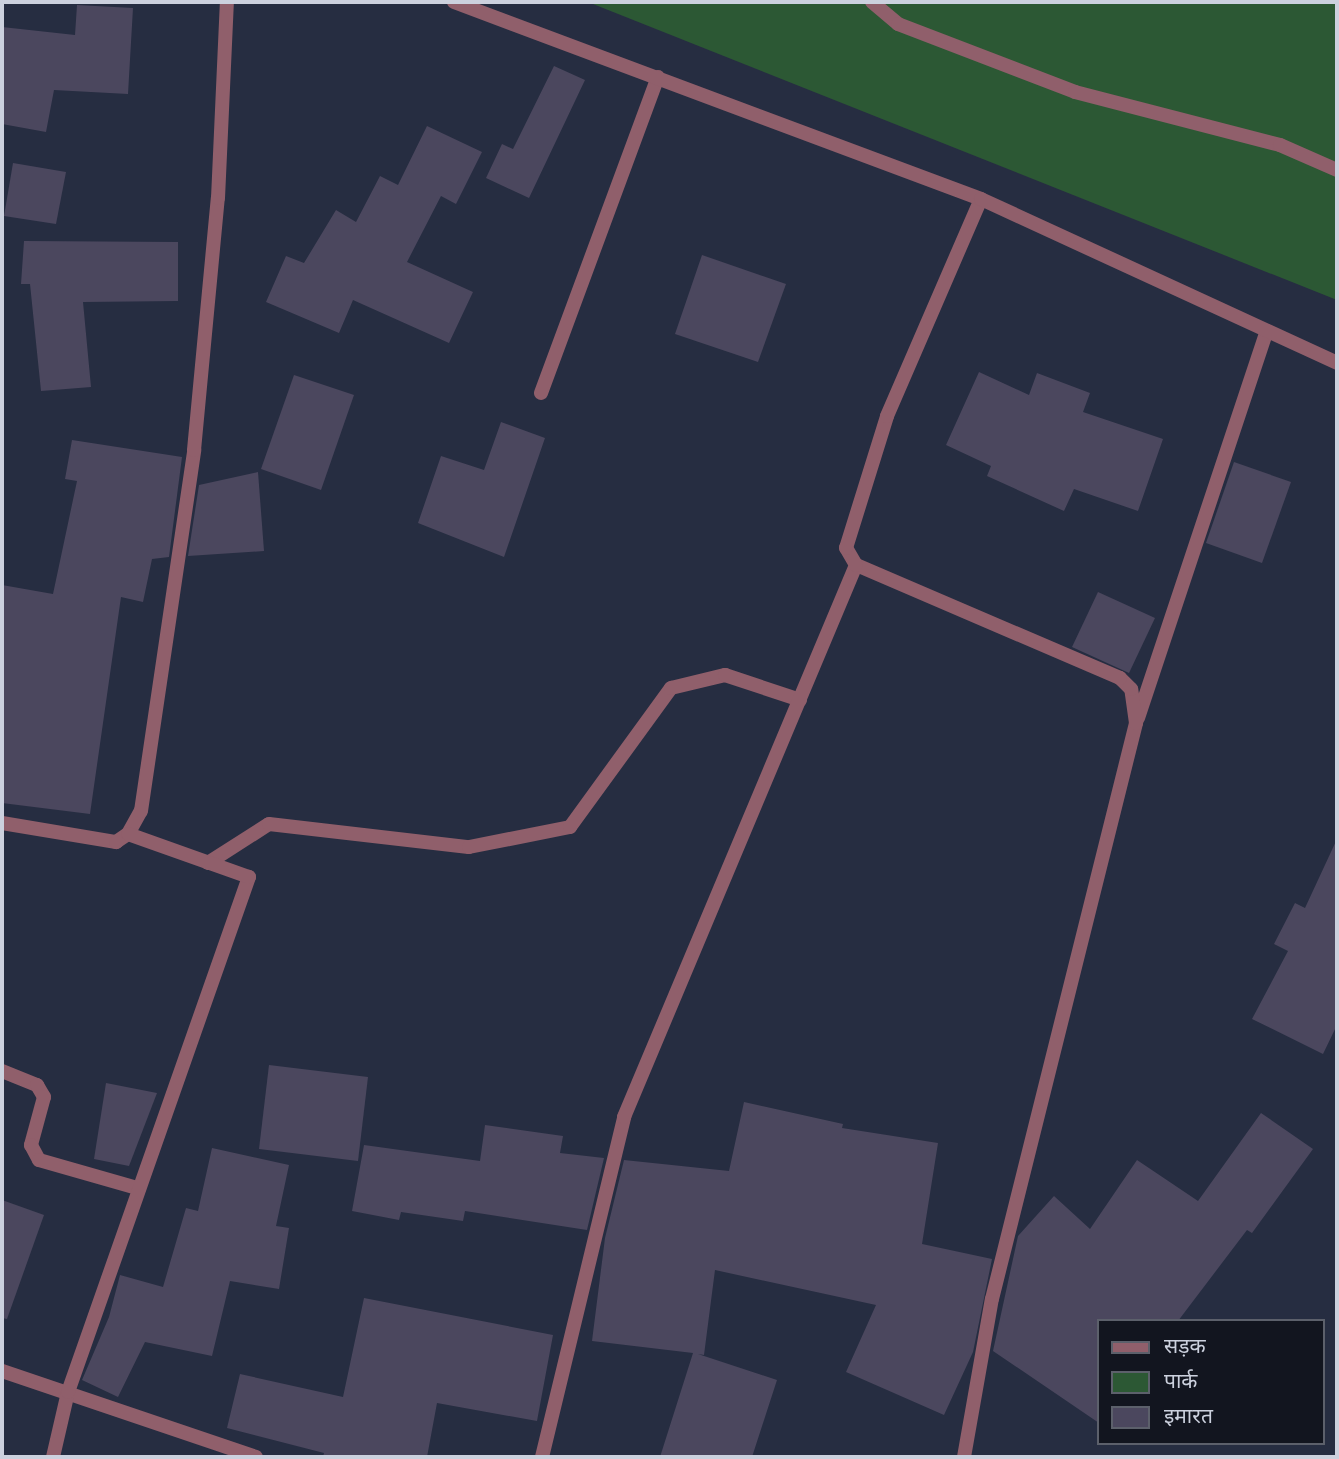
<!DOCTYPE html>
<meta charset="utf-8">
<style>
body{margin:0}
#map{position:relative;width:1339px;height:1459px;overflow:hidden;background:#262d41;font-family:Ubuntu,"Noto Sans Devanagari",sans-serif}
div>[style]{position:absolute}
.green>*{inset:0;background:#2c5834}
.building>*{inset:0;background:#4b475e}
.service>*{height:14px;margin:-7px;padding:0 7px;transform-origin:7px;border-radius:7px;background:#905f6b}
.minor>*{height:14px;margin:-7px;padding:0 7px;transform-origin:7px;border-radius:7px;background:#905f6b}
.tertiary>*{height:14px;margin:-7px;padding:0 7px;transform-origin:7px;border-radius:7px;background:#905f6b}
span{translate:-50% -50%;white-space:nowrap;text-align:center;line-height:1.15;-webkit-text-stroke:5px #12151f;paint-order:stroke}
.frame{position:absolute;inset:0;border:4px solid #ccd1de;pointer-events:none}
.legend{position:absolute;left:1097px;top:1319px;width:228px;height:126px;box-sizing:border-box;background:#12151f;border:2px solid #5c606b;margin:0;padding:9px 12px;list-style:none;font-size:21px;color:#ccd1de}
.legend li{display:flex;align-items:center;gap:14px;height:35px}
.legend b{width:35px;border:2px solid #5c606b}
</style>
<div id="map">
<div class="green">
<div style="clip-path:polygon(588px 2px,1337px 2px,1337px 300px)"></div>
</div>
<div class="building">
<div style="clip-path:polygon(77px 5px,133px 8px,128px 94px,54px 90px,46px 132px,2px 124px,2px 27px,75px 35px)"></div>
<div style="clip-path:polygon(554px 66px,585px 80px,529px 198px,486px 178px,502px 144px,513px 149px)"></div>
<div style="clip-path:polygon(427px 126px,482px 152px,456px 204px,441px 196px,407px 262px,473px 292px,449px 343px,353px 300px,339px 333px,266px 302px,286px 256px,304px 263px,336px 210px,356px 222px,380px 176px,398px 185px)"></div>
<div style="clip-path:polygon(13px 163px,66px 172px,56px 224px,4px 216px)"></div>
<div style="clip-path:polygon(24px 241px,178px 242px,178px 301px,83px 302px,91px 387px,41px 391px,30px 284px,21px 284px)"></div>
<div style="clip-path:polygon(702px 255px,786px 284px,758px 362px,675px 334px)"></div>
<div style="clip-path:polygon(979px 372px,1029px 395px,1037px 373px,1090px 393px,1083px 412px,1163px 439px,1138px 511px,1074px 489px,1064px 511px,987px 476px,991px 466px,946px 445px)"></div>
<div style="clip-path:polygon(294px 375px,354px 395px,321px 490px,261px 469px)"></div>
<div style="clip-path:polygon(501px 422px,545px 438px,504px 557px,418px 523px,441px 456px,484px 470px)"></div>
<div style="clip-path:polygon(72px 440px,182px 457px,169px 557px,152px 559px,143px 602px,121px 597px,90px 814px,2px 803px,2px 585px,53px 594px,77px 481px,65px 479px)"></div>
<div style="clip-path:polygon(1234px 462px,1291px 482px,1262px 563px,1206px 543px)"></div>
<div style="clip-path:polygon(258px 472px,264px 551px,188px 556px,199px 485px)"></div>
<div style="clip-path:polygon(1098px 592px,1155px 618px,1129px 673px,1072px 647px)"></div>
<div style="clip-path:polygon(1337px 839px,1337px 1025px,1323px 1054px,1252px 1019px,1288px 951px,1274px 944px,1295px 903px,1305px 908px)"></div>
<div style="clip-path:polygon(269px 1065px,368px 1077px,358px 1161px,259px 1149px)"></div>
<div style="clip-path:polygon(106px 1083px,157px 1093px,129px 1166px,94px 1159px)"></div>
<div style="clip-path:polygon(744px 1102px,843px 1124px,842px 1128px,938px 1143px,922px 1244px,992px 1259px,973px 1352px,944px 1415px,846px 1372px,876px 1305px,715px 1270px,704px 1355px,698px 1354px,777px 1380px,752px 1457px,660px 1457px,693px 1353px,592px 1341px,605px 1238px,624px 1160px,729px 1171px)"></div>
<div style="clip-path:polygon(1261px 1113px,1313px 1149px,1252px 1233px,1247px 1230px,1178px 1321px,1099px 1321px,1099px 1423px,993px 1351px,1018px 1236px,1054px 1196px,1090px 1229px,1137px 1160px,1198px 1201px)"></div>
<div style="clip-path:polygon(485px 1125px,563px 1136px,560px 1153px,604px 1158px,587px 1230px,465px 1211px,463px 1221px,401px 1212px,399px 1220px,352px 1211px,364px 1145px,480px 1161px)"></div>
<div style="clip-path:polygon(212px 1148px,289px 1165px,276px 1226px,289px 1228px,279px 1289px,230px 1281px,212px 1356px,145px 1342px,118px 1397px,82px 1380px,109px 1317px,120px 1275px,163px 1287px,186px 1208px,198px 1211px)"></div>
<div style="clip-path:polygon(2px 1200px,44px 1215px,7px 1319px,2px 1318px)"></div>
<div style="clip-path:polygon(364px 1298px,553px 1335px,537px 1421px,437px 1403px,427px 1457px,323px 1457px,324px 1453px,227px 1428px,240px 1374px,343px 1397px)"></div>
</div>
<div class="service">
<div style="left:872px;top:2px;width:34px;rotate:40deg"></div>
<div style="left:898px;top:24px;width:190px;rotate:21deg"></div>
<div style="left:1075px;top:92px;width:212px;rotate:14.5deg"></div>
<div style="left:1280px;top:145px;width:62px;rotate:23.7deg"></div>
<div style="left:208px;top:863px;width:72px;rotate:-32.6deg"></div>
<div style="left:269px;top:824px;width:201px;rotate:6.6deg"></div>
<div style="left:469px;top:847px;width:103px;rotate:-11.2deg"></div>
<div style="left:570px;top:827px;width:172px;rotate:-54deg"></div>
<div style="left:671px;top:688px;width:56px;rotate:-13.5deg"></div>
<div style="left:725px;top:675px;width:79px;rotate:18.4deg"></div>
</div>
<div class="minor">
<div style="left:541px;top:393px;width:337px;rotate:-69.7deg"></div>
<div style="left:1138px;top:718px;width:408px;rotate:-71.6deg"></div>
<div style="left:2px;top:823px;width:116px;rotate:9.5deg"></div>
<div style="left:116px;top:842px;width:14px;rotate:-34deg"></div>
<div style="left:128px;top:834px;width:26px;rotate:-61deg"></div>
<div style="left:141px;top:811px;width:365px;rotate:-81.6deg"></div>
<div style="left:194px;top:450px;width:253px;rotate:-84.6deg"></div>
<div style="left:218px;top:198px;width:196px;rotate:-87.4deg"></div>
<div style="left:2px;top:1071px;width:38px;rotate:22deg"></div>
<div style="left:37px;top:1085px;width:14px;rotate:60deg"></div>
<div style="left:44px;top:1097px;width:50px;rotate:105.2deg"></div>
<div style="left:31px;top:1145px;width:17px;rotate:62deg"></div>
<div style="left:39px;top:1160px;width:102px;rotate:15.9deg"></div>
<div style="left:2px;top:1371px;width:268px;rotate:18.7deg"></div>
<div style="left:53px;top:1457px;width:67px;rotate:-77deg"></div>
<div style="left:68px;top:1392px;width:546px;rotate:-70.64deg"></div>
<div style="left:249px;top:877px;width:128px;rotate:-160.4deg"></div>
<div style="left:542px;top:1457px;width:350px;rotate:-76.4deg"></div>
<div style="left:624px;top:1117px;width:599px;rotate:-67.2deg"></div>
<div style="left:964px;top:1457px;width:160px;rotate:-80deg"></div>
<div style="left:992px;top:1299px;width:594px;rotate:-75.96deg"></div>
<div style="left:1136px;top:723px;width:34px;rotate:-98deg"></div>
<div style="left:1131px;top:689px;width:16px;rotate:-135deg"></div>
<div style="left:1120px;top:678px;width:287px;rotate:-156.8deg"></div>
<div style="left:856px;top:565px;width:20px;rotate:-120deg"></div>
<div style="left:846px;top:548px;width:138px;rotate:-72.7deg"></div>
<div style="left:887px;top:416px;width:236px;rotate:-66.6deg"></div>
</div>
<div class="tertiary">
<div style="left:454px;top:2px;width:563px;rotate:20.5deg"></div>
<div style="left:981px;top:199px;width:392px;rotate:24.7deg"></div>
</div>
<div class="frame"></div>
<ul class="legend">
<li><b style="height:9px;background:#905f6b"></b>सड़क</li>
<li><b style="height:19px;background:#2c5834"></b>पार्क</li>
<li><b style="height:19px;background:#4b475e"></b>इमारत</li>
</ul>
</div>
